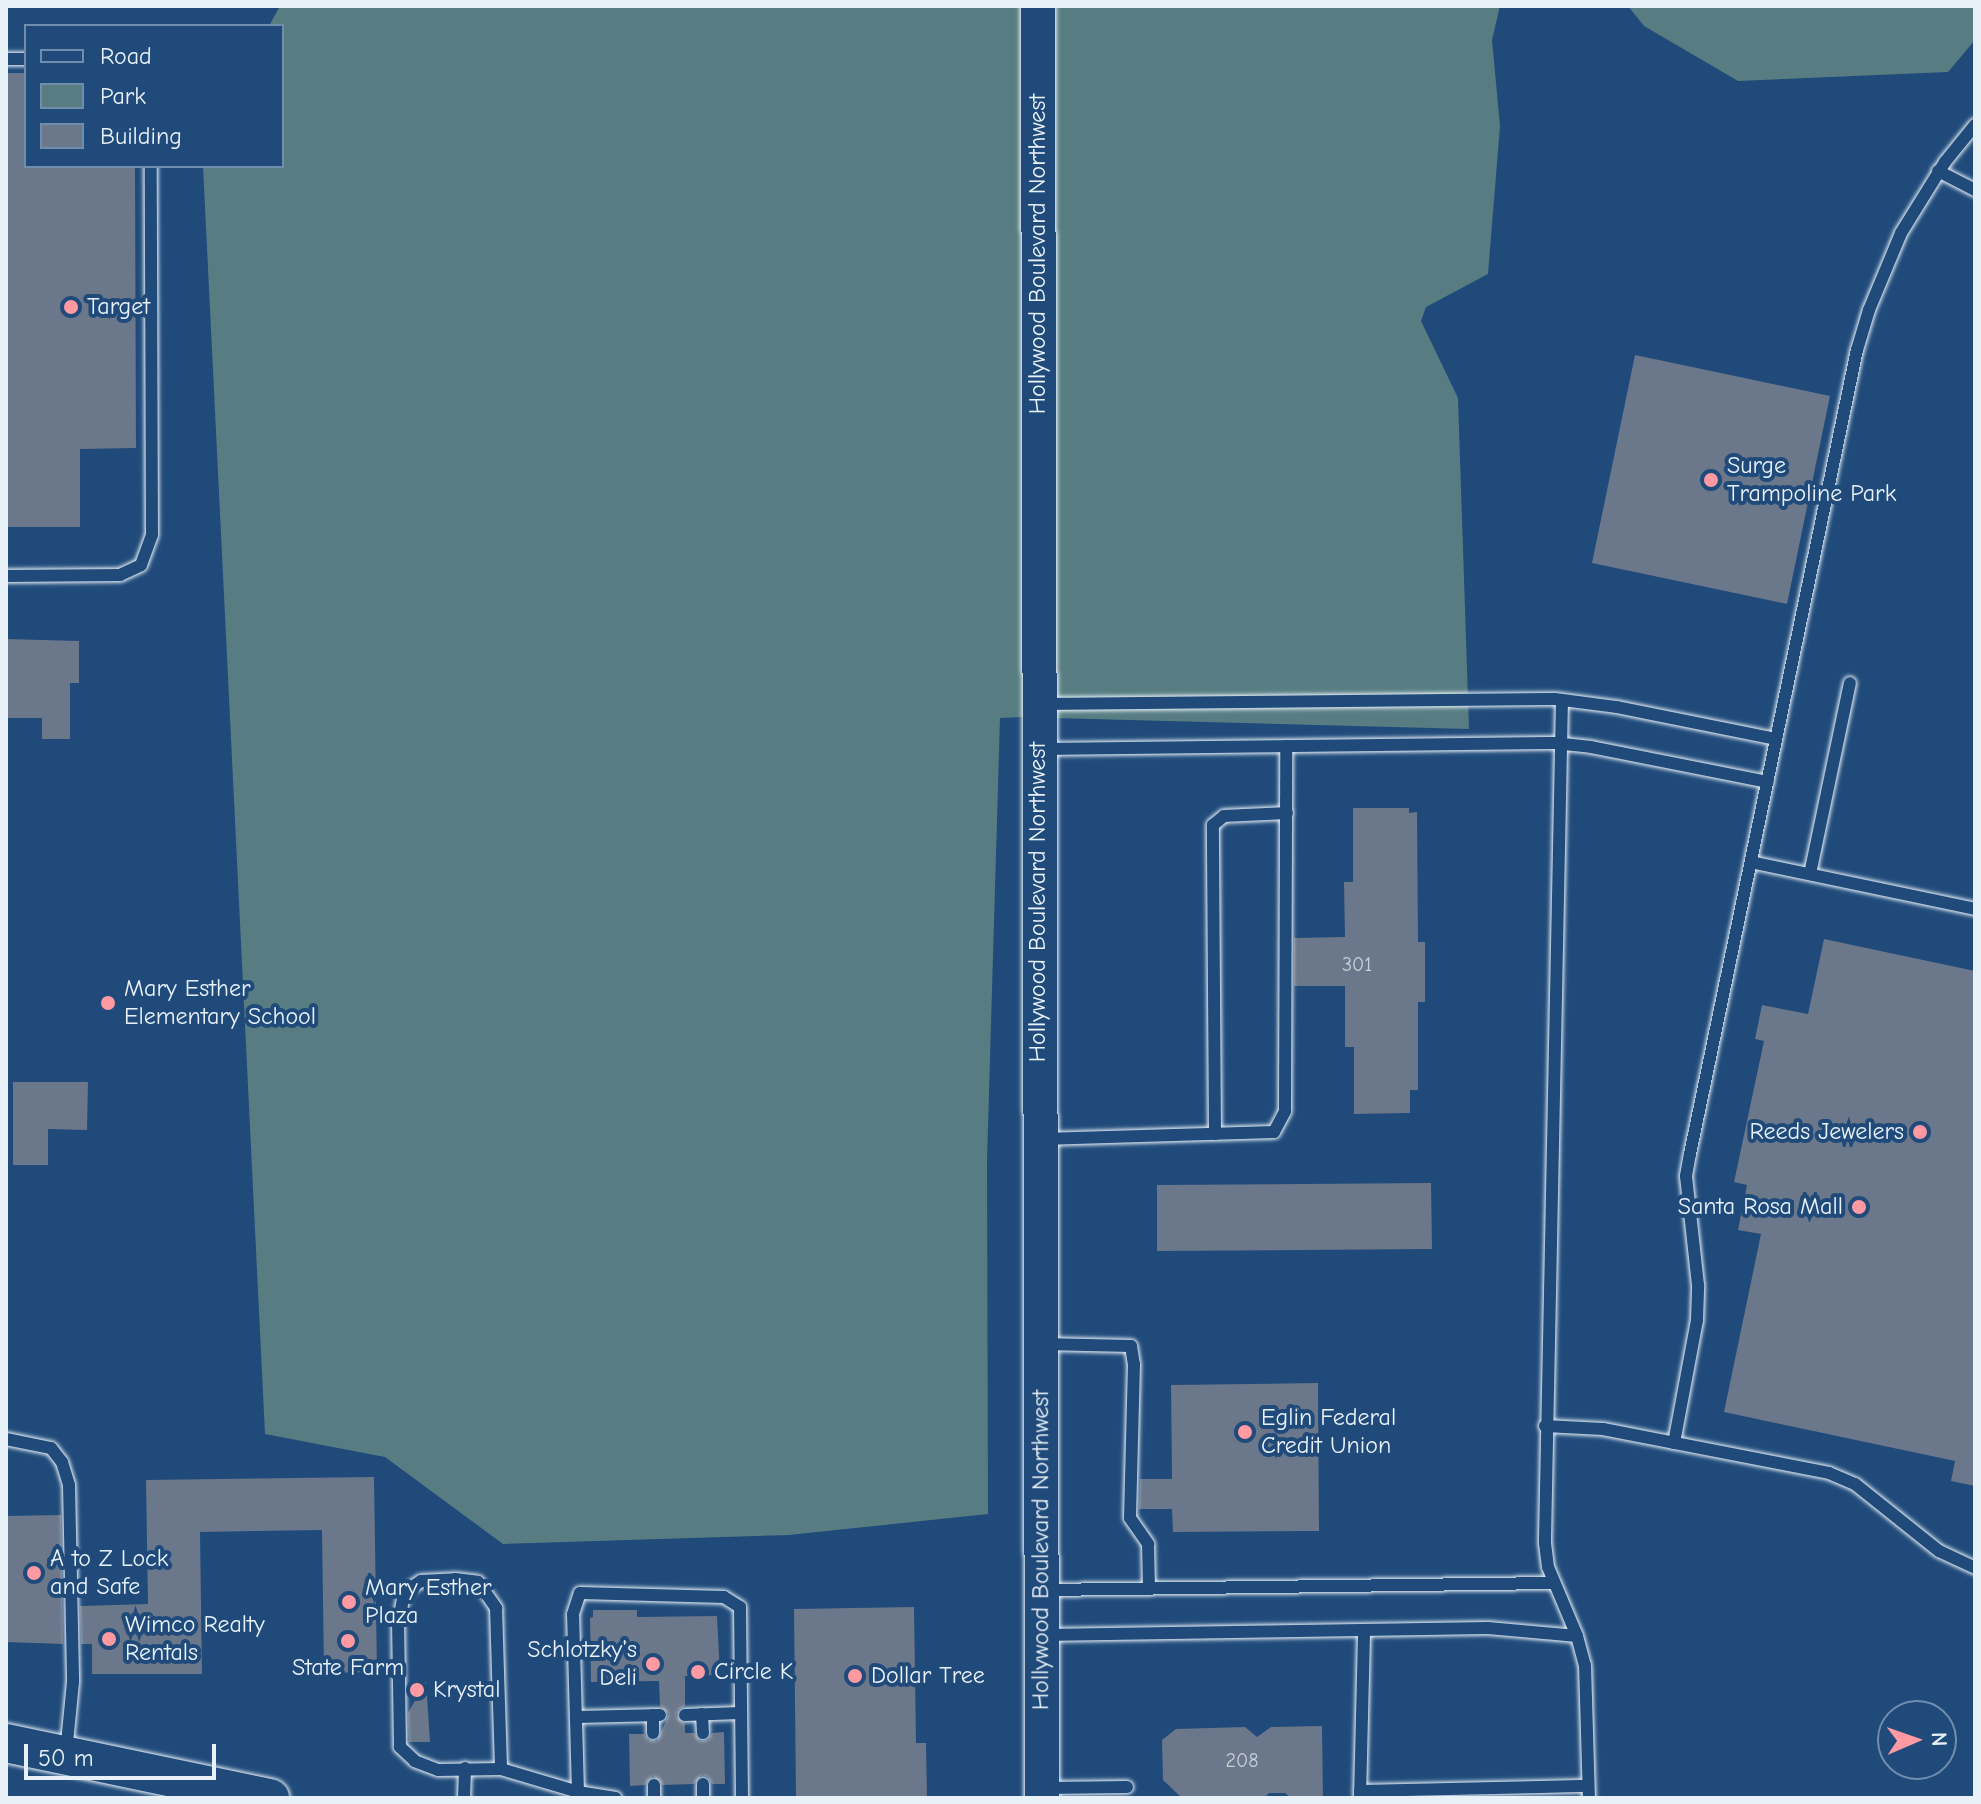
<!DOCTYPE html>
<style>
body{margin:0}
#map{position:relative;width:1981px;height:1804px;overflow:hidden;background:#1f4a7a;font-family:"Comic Neue",sans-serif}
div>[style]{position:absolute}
.green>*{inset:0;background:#577d83}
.building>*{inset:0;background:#6b778a}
.roads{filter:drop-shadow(0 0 2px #e8f1f8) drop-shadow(0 0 2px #e8f1f8)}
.lane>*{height:12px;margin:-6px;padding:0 6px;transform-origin:6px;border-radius:6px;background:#1f4a7a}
.secondary>*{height:34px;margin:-17px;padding:0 17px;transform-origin:17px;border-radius:17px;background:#1f4a7a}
.primary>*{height:38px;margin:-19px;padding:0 19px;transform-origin:19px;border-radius:19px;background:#1f4a7a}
.dots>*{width:22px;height:22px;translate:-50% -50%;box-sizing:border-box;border:4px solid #1f4a7a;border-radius:50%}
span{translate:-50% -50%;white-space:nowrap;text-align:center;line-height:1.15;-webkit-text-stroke:8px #1f4a7a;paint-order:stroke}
.number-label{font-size:20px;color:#c9d2dc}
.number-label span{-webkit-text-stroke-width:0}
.street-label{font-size:24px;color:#e8f1f8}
.poi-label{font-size:24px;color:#e8f1f8}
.left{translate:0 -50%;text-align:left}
.right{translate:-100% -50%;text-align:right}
.frame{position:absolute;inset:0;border:8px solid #e8f1f8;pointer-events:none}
.legend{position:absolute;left:24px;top:24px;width:260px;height:144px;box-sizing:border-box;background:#1f4a7a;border:2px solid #6f8dac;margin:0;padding:10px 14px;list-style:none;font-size:24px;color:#e8f1f8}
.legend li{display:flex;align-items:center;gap:16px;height:40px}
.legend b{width:40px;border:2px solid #6f8dac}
.north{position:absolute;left:1877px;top:1700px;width:80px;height:80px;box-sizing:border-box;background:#1f4a7a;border:2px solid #6f8dac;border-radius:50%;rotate:88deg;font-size:22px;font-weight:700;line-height:32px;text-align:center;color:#e8f1f8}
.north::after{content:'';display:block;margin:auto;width:28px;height:36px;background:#ff9aa2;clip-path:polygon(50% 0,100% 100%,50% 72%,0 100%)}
.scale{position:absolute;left:24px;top:1744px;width:192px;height:36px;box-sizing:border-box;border:4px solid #e8f1f8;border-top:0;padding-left:10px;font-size:24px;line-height:28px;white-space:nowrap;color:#e8f1f8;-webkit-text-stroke:6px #1f4a7a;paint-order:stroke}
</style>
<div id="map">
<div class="green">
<div style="clip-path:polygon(280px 6px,1022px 6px,1023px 717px,1000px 718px,987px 1161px,988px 1514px,789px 1535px,503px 1544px,385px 1457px,265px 1434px,203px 166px,282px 166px,282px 26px,269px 26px)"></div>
<div style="clip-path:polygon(1052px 6px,1500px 6px,1492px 40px,1500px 126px,1488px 274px,1426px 307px,1421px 321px,1458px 398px,1469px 729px,1053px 718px)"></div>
<div style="clip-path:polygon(1628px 6px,1975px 6px,1975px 40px,1948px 72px,1738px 81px,1644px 26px)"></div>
</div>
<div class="building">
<div style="clip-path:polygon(6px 73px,26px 73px,26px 166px,135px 166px,136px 448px,80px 449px,80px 527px,6px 527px)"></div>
<div style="clip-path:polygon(1635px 355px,1830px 396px,1787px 604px,1592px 563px)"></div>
<div style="clip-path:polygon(6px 639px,79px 641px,79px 683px,70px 683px,70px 739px,42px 739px,42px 718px,6px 718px)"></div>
<div style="clip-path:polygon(1353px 808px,1409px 808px,1409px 813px,1417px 812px,1418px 942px,1425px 942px,1425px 1002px,1418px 1002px,1418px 1090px,1410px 1090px,1410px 1113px,1354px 1114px,1354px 1047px,1345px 1047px,1345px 986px,1294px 986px,1294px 938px,1345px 937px,1344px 882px,1353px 882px)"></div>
<div style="clip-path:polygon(1824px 939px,1975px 971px,1975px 1486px,1951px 1481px,1955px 1461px,1724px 1412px,1761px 1234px,1738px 1230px,1747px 1185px,1734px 1182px,1764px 1041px,1755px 1039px,1762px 1005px,1808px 1014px)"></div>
<div style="clip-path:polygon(13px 1082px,88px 1082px,87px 1130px,48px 1129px,48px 1165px,13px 1165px)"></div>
<div style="clip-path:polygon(1431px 1183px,1432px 1249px,1157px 1251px,1157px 1185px)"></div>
<div style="clip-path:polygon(1318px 1383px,1319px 1531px,1173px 1532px,1172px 1509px,1139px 1509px,1140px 1479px,1172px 1479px,1171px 1385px)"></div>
<div style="clip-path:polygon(374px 1477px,377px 1672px,324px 1673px,322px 1530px,200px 1532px,202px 1674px,92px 1674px,92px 1644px,81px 1644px,80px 1606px,148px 1604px,146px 1480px)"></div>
<div style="clip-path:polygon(61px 1515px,63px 1644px,6px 1642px,6px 1516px)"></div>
<div style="clip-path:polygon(914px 1607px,916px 1743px,926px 1743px,927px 1798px,796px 1798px,794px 1609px)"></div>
<div style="clip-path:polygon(593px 1610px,637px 1610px,637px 1617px,717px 1616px,720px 1675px,685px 1676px,685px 1706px,678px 1710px,676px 1716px,685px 1724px,685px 1733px,694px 1733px,700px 1741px,708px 1740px,712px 1733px,724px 1732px,725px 1784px,712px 1784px,708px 1777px,702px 1775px,694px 1784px,663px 1785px,653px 1776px,645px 1785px,630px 1786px,629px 1734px,644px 1734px,648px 1740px,657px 1741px,669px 1714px,660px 1706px,659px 1681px,591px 1682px,590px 1618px,593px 1617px)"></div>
<div style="clip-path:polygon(426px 1681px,430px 1742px,409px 1742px,408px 1713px)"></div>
<div style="clip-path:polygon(1322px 1726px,1323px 1798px,1291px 1798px,1285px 1793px,1269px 1793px,1264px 1798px,1182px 1798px,1163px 1780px,1162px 1740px,1176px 1729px,1245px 1727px,1257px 1737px,1271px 1727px)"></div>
</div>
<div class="roads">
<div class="lane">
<div style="left:6px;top:59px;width:20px"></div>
<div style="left:1938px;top:171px;width:42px;rotate:27.2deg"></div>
<div style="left:6px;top:576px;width:114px;rotate:-0.5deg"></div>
<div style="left:120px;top:575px;width:23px;rotate:-25deg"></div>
<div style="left:141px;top:565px;width:32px;rotate:-70deg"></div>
<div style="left:152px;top:535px;width:369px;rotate:-90.2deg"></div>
<div style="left:1562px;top:700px;width:843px;rotate:91.16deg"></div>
<div style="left:1545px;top:1543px;width:24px;rotate:83deg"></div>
<div style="left:1548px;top:1567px;width:75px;rotate:67.2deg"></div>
<div style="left:1577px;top:1636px;width:30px;rotate:75deg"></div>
<div style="left:1585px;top:1665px;width:133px;rotate:88.3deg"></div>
<div style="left:1043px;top:704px;width:512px;rotate:-0.56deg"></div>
<div style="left:1555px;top:699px;width:63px;rotate:7.4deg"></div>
<div style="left:1617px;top:707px;width:162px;rotate:11.4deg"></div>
<div style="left:1042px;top:749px;width:512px;rotate:-0.67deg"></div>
<div style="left:1554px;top:743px;width:37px;rotate:6deg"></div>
<div style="left:1591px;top:747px;width:180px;rotate:11.2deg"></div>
<div style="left:1751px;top:862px;width:229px;rotate:11.8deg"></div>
<div style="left:1810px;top:874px;width:195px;rotate:-78.2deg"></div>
<div style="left:1215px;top:1134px;width:309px;rotate:-90.4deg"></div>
<div style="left:1213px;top:825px;width:14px;rotate:-39deg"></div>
<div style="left:1224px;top:816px;width:63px;rotate:-2.7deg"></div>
<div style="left:1042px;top:1139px;width:232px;rotate:-1.7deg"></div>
<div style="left:1274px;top:1132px;width:24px;rotate:-62deg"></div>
<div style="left:1285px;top:1111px;width:365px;rotate:-89.8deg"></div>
<div style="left:1043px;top:1344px;width:88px;rotate:1.3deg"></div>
<div style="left:1131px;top:1346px;width:18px;rotate:81deg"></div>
<div style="left:1134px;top:1364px;width:154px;rotate:91.5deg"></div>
<div style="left:1130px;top:1518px;width:32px;rotate:55deg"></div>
<div style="left:1148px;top:1544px;width:45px;rotate:88.7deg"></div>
<div style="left:1545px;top:1426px;width:58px;rotate:3deg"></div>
<div style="left:1603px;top:1429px;width:230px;rotate:11deg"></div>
<div style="left:1829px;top:1473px;width:28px;rotate:23deg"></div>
<div style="left:1855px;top:1484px;width:107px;rotate:38.6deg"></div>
<div style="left:1939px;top:1551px;width:40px;rotate:25deg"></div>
<div style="left:6px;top:1439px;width:46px;rotate:11.3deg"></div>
<div style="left:51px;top:1448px;width:18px;rotate:52deg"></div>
<div style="left:62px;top:1462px;width:24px;rotate:73deg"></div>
<div style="left:69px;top:1485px;width:197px;rotate:88.8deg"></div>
<div style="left:73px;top:1682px;width:71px;rotate:95.6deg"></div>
<div style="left:1674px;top:1443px;width:125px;rotate:-79.4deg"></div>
<div style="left:1697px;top:1320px;width:35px;rotate:-88deg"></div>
<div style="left:1698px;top:1285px;width:110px;rotate:-96.3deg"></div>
<div style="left:1686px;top:1176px;width:22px;rotate:-80deg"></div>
<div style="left:1690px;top:1154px;width:821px;rotate:-78.27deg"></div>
<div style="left:1857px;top:350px;width:42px;rotate:-73.3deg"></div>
<div style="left:1869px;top:310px;width:83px;rotate:-67.4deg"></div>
<div style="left:1901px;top:233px;width:84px;rotate:-58.2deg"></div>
<div style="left:1945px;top:162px;width:48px;rotate:-51deg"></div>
<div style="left:455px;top:1579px;width:23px;rotate:7deg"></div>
<div style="left:478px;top:1582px;width:32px;rotate:55deg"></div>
<div style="left:496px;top:1608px;width:161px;rotate:88.2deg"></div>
<div style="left:501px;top:1769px;width:63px;rotate:179.1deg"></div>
<div style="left:438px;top:1770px;width:25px;rotate:-159deg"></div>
<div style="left:415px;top:1761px;width:21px;rotate:-137deg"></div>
<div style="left:400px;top:1747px;width:122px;rotate:-90.9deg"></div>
<div style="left:398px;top:1625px;width:25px;rotate:-79deg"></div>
<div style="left:403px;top:1600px;width:13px;rotate:-61deg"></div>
<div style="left:409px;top:1589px;width:14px;rotate:-34deg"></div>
<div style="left:421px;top:1581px;width:34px;rotate:-3deg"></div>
<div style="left:1045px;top:1590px;width:509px;rotate:-0.79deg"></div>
<div style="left:1044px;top:1635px;width:444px;rotate:-0.9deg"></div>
<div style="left:1488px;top:1628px;width:89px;rotate:5.1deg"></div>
<div style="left:702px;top:1714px;width:19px;rotate:87deg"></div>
<div style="left:653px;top:1715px;width:18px;rotate:90deg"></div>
<div style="left:685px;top:1715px;width:55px;rotate:-2.1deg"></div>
<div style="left:577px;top:1717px;width:83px;rotate:-1.4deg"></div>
<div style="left:501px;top:1769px;width:80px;rotate:16.6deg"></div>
<div style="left:578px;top:1792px;width:38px;rotate:9deg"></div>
<div style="left:703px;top:1784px;width:14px;rotate:90deg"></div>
<div style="left:654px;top:1785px;width:13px;rotate:90deg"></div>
<div style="left:1046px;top:1788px;width:81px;rotate:-0.7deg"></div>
<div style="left:1360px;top:1791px;width:228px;rotate:-1.3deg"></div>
<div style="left:578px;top:1792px;width:178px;rotate:-91.6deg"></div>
<div style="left:573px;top:1614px;width:22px;rotate:-72deg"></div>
<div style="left:580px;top:1593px;width:144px;rotate:1.6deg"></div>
<div style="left:724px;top:1597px;width:19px;rotate:32deg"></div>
<div style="left:740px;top:1607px;width:191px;rotate:89.4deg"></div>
<div style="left:464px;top:1798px;width:30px;rotate:-88deg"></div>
<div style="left:1360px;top:1798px;width:167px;rotate:-88.6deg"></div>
</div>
<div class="secondary">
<div style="left:1038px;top:6px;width:1792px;rotate:89.87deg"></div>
</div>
<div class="primary">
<div style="left:6px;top:1743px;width:270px;rotate:11.8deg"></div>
</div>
</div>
<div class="dots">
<div style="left:71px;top:307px;background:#ff9aa2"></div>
<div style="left:1711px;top:480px;background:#ff9aa2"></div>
<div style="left:108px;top:1003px;background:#ff9aa2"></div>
<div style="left:1920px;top:1132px;background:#ff9aa2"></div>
<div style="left:1859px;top:1207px;background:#ff9aa2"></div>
<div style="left:1245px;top:1432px;background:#ff9aa2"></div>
<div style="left:34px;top:1573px;background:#ff9aa2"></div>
<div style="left:349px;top:1602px;background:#ff9aa2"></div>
<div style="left:109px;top:1639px;background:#ff9aa2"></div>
<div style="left:348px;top:1641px;background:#ff9aa2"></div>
<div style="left:653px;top:1664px;background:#ff9aa2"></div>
<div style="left:698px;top:1672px;background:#ff9aa2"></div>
<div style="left:855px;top:1676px;background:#ff9aa2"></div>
<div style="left:417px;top:1690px;background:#ff9aa2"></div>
</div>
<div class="number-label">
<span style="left:1357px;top:964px">301</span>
<span style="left:1242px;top:1760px">208</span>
</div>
<div class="street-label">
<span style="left:1038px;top:254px;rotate:-90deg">Hollywood Boulevard Northwest</span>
<span style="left:1038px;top:902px;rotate:-90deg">Hollywood Boulevard Northwest</span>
<span style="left:1041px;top:1550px;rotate:-90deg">Hollywood Boulevard Northwest</span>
</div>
<div class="poi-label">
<span class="left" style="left:87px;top:307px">Target</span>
<span class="left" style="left:1727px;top:480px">Surge<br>Trampoline Park</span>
<span class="left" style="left:124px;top:1003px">Mary Esther<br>Elementary School</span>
<span class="right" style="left:1904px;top:1132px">Reeds Jewelers</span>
<span class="right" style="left:1843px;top:1207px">Santa Rosa Mall</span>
<span class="left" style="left:1261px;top:1432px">Eglin Federal<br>Credit Union</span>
<span class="left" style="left:50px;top:1573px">A to Z Lock<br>and Safe</span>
<span class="left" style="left:365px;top:1602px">Mary Esther<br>Plaza</span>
<span class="left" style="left:125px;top:1639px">Wimco Realty<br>Rentals</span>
<span class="right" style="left:637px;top:1664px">Schlotzky's<br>Deli</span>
<span style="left:348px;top:1668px">State Farm</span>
<span class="left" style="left:714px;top:1672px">Circle K</span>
<span class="left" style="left:871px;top:1676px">Dollar Tree</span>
<span class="left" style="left:433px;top:1690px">Krystal</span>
</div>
<div class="frame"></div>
<ul class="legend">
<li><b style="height:10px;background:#1f4a7a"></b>Road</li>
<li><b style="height:22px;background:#577d83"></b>Park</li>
<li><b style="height:22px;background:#6b778a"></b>Building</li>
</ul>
<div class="north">N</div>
<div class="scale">50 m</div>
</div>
